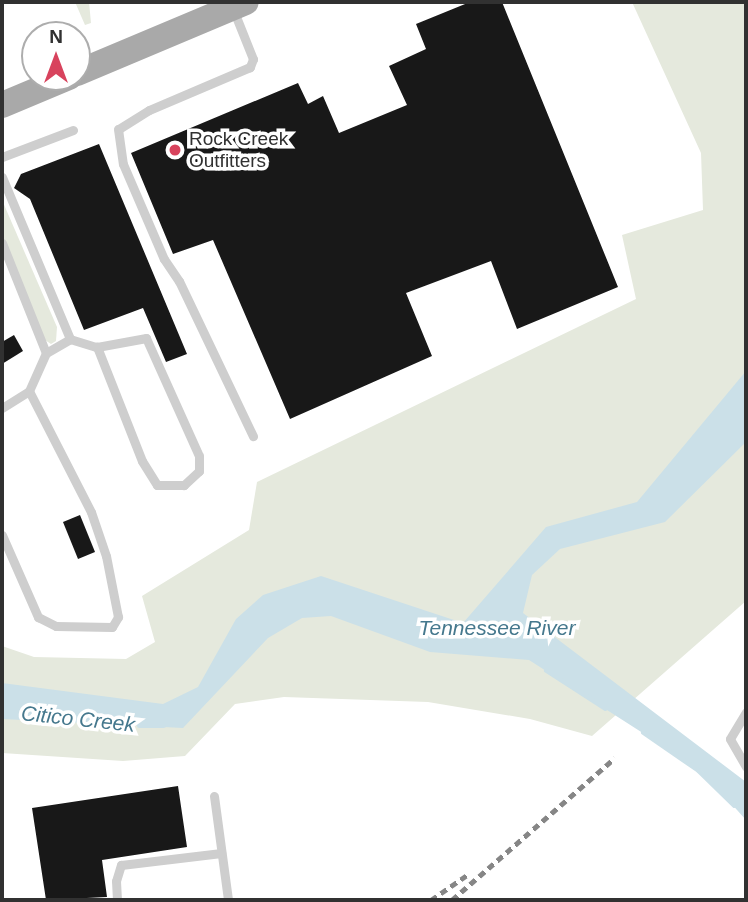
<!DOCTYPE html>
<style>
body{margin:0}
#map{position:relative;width:748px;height:902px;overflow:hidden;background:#fff;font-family:Arial,sans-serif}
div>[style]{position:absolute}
.green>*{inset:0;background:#e5e9dd}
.water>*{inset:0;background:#cbe0e8}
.stream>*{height:5px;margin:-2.5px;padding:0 2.5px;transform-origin:2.5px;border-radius:2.5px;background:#cbe0e8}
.building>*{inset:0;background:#181818}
.lane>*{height:9px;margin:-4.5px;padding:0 4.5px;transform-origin:4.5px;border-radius:4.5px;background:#cecece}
.primary>*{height:26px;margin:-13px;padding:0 13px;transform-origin:13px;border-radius:13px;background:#a9a9a9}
.rail>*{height:5px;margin-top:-2.5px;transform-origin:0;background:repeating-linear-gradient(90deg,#868686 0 7px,transparent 0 12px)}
.dots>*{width:19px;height:19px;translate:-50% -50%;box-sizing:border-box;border:4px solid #fff;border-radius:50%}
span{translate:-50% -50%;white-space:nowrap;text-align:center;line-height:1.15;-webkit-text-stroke:7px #fff;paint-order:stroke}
.poi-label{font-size:19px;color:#313131}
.left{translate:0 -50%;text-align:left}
.water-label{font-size:21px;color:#45788d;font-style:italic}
.frame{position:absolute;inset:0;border:4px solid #313131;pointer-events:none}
.north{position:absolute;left:21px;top:21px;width:70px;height:70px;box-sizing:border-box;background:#fff;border:2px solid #adadad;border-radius:50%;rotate:0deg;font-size:19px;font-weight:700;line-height:28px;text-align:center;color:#313131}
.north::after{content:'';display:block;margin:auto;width:24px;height:32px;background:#d8435d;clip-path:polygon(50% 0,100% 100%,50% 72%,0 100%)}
</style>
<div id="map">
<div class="green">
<div style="clip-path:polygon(75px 2px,89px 2px,91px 23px,85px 25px)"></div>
<div style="clip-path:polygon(632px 2px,746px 2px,746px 601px,592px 736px,530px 719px,428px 702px,284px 697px,235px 704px,185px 756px,123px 761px,2px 753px,2px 646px,34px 657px,126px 659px,155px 642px,142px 596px,249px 530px,257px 482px,636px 299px,622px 235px,703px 210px,701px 153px)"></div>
<div style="clip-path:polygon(2px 200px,57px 327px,56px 341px,51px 344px,42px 338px,2px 239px)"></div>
</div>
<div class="water">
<div style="clip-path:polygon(746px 371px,746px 442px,665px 522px,560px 549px,532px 575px,523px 613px,746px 782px,746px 820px,702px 771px,529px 660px,430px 652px,331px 616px,302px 618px,268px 638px,183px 728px,2px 719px,2px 683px,163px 704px,198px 687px,236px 619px,263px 595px,321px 576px,463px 623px,546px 527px,637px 502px)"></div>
</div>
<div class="stream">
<div style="left:546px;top:670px;width:70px;rotate:32.8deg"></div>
<div style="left:139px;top:725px;width:24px"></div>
<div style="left:643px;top:732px;width:67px;rotate:34.6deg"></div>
<div style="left:698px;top:770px;width:50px;rotate:44.2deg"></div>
</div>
<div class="building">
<div style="clip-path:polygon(470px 2px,502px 2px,618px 287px,517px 329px,491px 261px,406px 293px,432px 356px,290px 419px,213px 240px,173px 254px,131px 153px,298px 83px,308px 104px,323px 96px,339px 133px,407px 105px,389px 66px,426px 49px,416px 24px)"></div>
<div style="clip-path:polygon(99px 144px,187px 354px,166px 362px,143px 308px,84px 330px,30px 199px,14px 188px,21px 174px)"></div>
<div style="clip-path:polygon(14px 335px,23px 351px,2px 364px,2px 342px)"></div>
<div style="clip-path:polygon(80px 515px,95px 552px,78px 559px,63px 522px)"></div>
<div style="clip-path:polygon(178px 786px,187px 847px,102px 860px,107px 897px,46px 900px,32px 808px)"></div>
</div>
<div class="lane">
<div style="left:233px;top:9px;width:54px;rotate:68.2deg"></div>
<div style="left:253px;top:59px;width:9px;rotate:111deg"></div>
<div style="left:250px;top:67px;width:110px;rotate:156.9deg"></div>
<div style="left:149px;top:110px;width:36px;rotate:148deg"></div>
<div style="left:118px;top:129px;width:35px;rotate:82deg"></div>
<div style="left:123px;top:164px;width:103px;rotate:66.7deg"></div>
<div style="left:164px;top:259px;width:27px;rotate:56deg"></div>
<div style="left:179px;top:281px;width:172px;rotate:64.5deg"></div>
<div style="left:2px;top:157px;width:76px;rotate:-20.8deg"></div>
<div style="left:2px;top:177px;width:176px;rotate:67.2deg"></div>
<div style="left:2px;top:243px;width:118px;rotate:68.2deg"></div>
<div style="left:2px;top:408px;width:32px;rotate:-32deg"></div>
<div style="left:29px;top:391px;width:42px;rotate:-65.9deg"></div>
<div style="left:46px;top:353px;width:28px;rotate:-30deg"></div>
<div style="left:70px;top:339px;width:28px;rotate:17deg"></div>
<div style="left:97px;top:347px;width:50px;rotate:-10.4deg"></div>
<div style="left:146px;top:338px;width:129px;rotate:65.8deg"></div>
<div style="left:199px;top:456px;width:15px;rotate:90deg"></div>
<div style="left:199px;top:471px;width:21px;rotate:137deg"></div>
<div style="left:184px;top:485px;width:27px;rotate:180deg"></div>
<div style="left:157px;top:485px;width:28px;rotate:-122deg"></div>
<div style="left:142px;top:461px;width:123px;rotate:-111.5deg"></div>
<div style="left:2px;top:535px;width:90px;rotate:66.3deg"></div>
<div style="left:38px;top:617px;width:20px;rotate:27deg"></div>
<div style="left:56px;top:626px;width:56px;rotate:1deg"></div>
<div style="left:112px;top:627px;width:12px;rotate:-59deg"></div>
<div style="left:118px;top:617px;width:62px;rotate:-101.1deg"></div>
<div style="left:106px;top:556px;width:46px;rotate:-108.8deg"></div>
<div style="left:91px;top:512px;width:136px;rotate:-117.1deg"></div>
<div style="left:746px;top:712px;width:31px;rotate:121deg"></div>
<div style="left:730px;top:739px;width:32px;rotate:60deg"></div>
<div style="left:214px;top:796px;width:105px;rotate:82.3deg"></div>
<div style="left:117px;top:900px;width:19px;rotate:-93deg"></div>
<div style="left:116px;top:881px;width:17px;rotate:-73deg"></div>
<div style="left:121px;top:865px;width:101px;rotate:-6.8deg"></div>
</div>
<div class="primary">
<div style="left:77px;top:73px;width:183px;rotate:-22.8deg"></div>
<div style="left:2px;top:105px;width:73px;rotate:-22.7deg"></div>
</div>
<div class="rail">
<div style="left:431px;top:900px;width:47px;rotate:-34.7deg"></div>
<div style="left:452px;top:900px;width:216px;rotate:-41.1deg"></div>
</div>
<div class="dots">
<div style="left:175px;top:150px;background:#d8435d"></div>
</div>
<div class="poi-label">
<span class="left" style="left:189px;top:150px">Rock Creek<br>Outfitters</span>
</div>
<div class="water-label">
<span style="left:497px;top:628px">Tennessee River</span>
<span style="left:78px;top:719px;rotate:6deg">Citico Creek</span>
</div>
<div class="frame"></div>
<div class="north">N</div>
</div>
